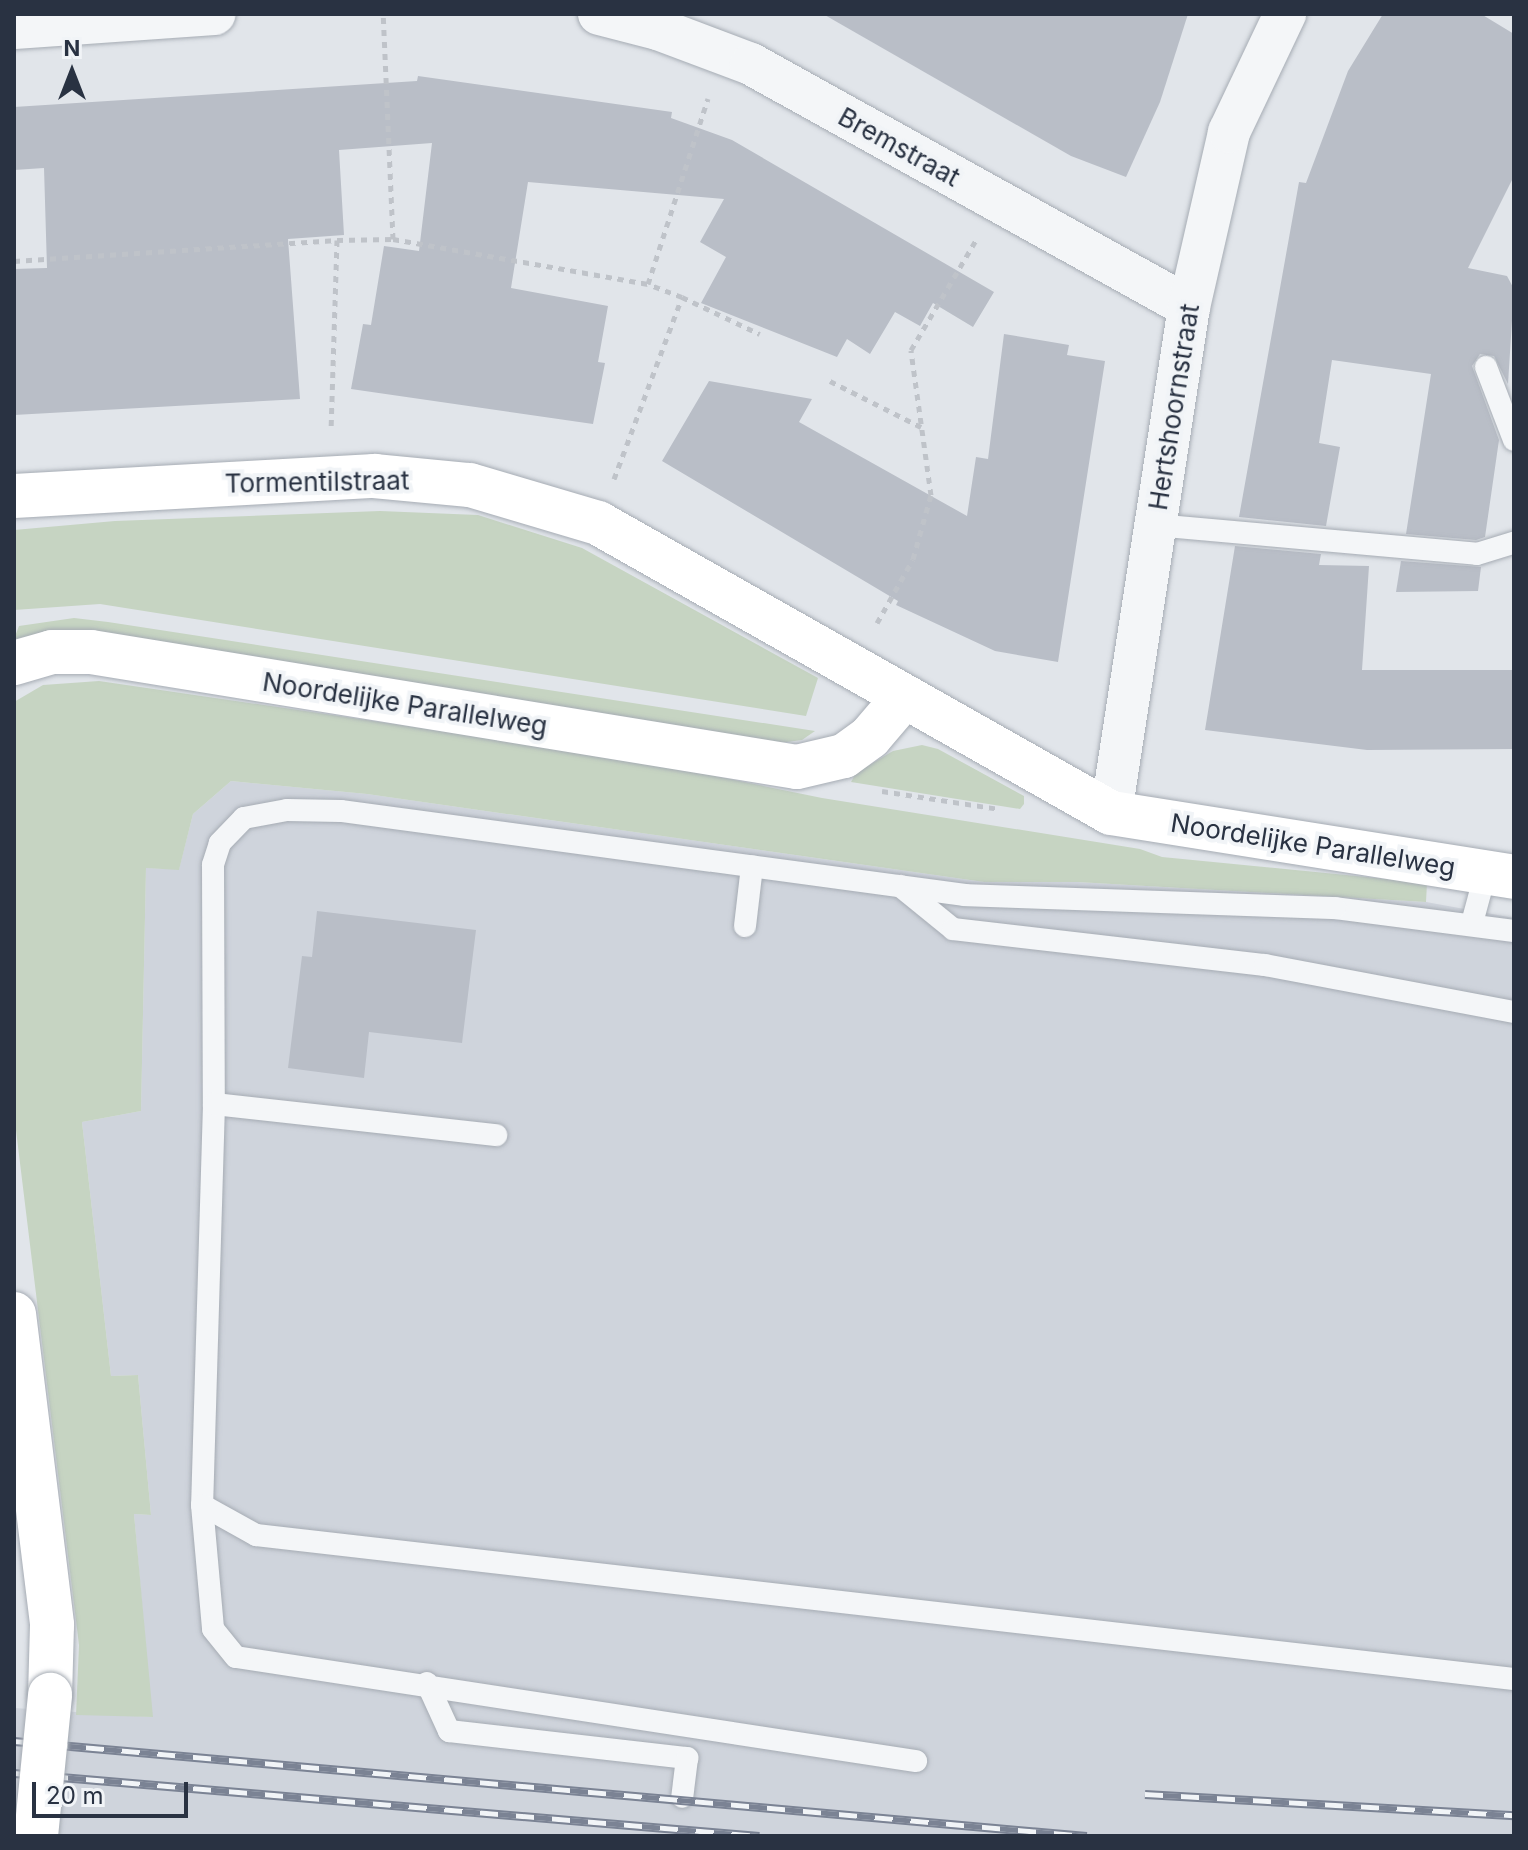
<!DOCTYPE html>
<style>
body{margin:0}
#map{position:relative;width:1528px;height:1850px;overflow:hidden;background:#e1e5ea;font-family:Inter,sans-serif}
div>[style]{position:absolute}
.built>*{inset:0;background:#cfd4dc}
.green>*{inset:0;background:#c6d4c2}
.building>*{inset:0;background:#b9bec7}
.path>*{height:5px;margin-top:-2.5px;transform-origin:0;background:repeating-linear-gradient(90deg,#bfc3c9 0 6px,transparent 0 12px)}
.roads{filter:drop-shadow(0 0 2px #a6acb4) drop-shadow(0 0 2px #a6acb4)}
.lane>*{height:22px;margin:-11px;padding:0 11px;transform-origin:11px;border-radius:11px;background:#f4f6f8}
.street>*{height:42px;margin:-21px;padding:0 21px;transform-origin:21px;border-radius:21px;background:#f4f6f8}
.secondary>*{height:44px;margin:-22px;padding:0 22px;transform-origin:22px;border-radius:22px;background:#fff}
.rail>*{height:9px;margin-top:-4.5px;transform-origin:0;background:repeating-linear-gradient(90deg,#f1f4f7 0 18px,#7b8394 0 36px);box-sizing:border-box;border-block:2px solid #7b8394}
.bridges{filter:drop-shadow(0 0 2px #a6acb4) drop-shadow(0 0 2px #a6acb4)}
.secondary-bridge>*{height:44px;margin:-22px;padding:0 22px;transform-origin:22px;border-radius:22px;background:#fff}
span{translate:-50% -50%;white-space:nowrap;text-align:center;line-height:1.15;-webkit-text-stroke:8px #f1f4f7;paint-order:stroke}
.street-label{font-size:26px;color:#293242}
.frame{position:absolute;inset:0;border:16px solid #293242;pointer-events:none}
.north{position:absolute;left:32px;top:32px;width:80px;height:80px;-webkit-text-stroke:6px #f1f4f7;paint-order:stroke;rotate:0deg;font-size:22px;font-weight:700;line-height:32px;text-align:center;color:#293242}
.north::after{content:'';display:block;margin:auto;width:28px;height:36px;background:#293242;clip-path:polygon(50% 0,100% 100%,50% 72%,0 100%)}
.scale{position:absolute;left:32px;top:1782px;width:156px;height:36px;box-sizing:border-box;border:4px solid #293242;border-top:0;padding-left:10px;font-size:24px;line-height:28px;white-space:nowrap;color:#293242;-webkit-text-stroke:6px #f1f4f7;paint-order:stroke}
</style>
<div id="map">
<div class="built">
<div style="clip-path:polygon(231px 781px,367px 794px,984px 882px,1077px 882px,1426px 902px,1514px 918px,1514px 1836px,14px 1836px,14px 1708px,152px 1717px,134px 1514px,151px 1515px,138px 1375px,111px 1376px,82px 1122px,141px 1111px,146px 868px,179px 869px,193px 814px)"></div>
</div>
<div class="green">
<div style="clip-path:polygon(380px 511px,478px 515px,582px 548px,818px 678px,806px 716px,100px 604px,14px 610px,14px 530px,115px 521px)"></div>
<div style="clip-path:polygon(74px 618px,108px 622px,815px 731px,802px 740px,779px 743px,60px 630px,14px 639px,19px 626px)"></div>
<div style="clip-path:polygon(99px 681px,627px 758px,822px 798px,1140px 849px,1162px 857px,1427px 883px,1426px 902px,1077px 882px,984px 882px,367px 794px,231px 781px,193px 814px,179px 870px,146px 868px,141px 1111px,82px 1122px,111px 1376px,138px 1375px,151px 1515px,134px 1514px,153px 1717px,76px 1715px,79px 1645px,14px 1114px,14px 702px,43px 685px)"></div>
<div style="clip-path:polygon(922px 745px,938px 749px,1024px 796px,1024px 804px,1020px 809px,851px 782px,856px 773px,893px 751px)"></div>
</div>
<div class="building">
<div style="clip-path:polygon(823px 14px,1188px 14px,1160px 102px,1126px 177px,1071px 156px)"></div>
<div style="clip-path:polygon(1383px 14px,1481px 14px,1514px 34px,1514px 176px,1468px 268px,1507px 276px,1514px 289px,1508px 384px,1494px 356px,1480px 354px,1472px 366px,1499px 440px,1485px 537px,1476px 540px,1406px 534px,1431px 374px,1332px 360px,1319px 443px,1340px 447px,1326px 526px,1239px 517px,1299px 182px,1306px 183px,1348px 71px)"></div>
<div style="clip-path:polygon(418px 76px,672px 112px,671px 118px,732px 140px,994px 292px,973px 327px,933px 303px,920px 326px,895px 312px,870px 354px,847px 339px,837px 357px,701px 303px,726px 257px,700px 242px,724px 199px,528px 182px,511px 288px,608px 306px,598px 362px,605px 363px,593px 424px,351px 389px,363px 324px,371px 325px,384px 246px,419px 251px,432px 143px,339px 150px,344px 235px,288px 239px,300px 399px,14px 415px,14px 269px,47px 268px,44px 168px,14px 170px,14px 107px,417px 81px)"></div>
<div style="clip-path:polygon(1004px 334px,1069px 345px,1067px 355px,1105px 361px,1058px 662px,995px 651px,896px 605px,898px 601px,662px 461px,709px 381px,812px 399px,799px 422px,967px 516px,976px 457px,988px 459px)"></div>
<div style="clip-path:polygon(1235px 546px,1321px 554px,1319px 565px,1369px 566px,1362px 670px,1514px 670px,1514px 749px,1367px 750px,1205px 730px)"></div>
<div style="clip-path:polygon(1401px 561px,1481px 567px,1478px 591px,1396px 592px)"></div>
<div style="clip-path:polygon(317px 911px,476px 930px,462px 1043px,369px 1032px,364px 1078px,288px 1068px,302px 956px,312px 957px)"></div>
</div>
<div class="path">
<div style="left:393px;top:239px;width:259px;rotate:10deg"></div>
<div style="left:337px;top:240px;width:56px;rotate:-1deg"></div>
<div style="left:393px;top:239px;width:225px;rotate:-92.5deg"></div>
<div style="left:14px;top:261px;width:324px;rotate:-3.7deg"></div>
<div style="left:337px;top:240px;width:191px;rotate:91.8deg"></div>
<div style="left:682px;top:297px;width:86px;rotate:25.4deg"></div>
<div style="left:830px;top:381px;width:102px;rotate:26.8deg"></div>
<div style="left:614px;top:479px;width:194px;rotate:-69.5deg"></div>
<div style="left:682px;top:297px;width:36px;rotate:-159deg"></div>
<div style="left:648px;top:284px;width:195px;rotate:-72.1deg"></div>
<div style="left:877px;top:623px;width:73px;rotate:-60.6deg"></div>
<div style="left:913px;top:559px;width:66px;rotate:-74.3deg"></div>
<div style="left:931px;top:495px;width:146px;rotate:-97.9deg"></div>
<div style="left:911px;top:350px;width:128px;rotate:-59.4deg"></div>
<div style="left:882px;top:791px;width:118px;rotate:8.7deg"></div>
</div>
<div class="roads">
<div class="lane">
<div style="left:1486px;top:367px;width:78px;rotate:69deg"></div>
<div style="left:1155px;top:525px;width:323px;rotate:5.1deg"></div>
<div style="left:1477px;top:554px;width:39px;rotate:-17deg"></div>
<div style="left:900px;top:886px;width:68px;rotate:39.1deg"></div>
<div style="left:953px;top:929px;width:314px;rotate:6.6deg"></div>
<div style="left:1265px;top:965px;width:253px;rotate:10.7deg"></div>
<div style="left:1472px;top:923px;width:54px;rotate:-74.9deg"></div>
<div style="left:745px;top:926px;width:60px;rotate:-83.3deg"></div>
<div style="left:1514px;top:931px;width:180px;rotate:-172.7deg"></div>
<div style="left:1335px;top:908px;width:370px;rotate:-178deg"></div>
<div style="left:965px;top:895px;width:630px;rotate:-172.33deg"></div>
<div style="left:341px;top:811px;width:54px;rotate:-178.9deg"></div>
<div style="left:287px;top:810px;width:44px;rotate:169.5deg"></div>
<div style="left:244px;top:818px;width:35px;rotate:134deg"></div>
<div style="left:220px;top:843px;width:23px;rotate:108deg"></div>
<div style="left:213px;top:865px;width:239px;rotate:89.8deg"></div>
<div style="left:214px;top:1104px;width:401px;rotate:91.7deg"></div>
<div style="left:202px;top:1505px;width:62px;rotate:29.1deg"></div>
<div style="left:256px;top:1535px;width:1266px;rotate:6.53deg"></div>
<div style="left:214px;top:1104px;width:284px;rotate:6.3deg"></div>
<div style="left:202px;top:1505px;width:124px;rotate:84.9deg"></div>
<div style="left:213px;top:1629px;width:36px;rotate:51deg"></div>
<div style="left:236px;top:1657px;width:688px;rotate:8.7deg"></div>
<div style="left:427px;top:1683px;width:53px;rotate:65.4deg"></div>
<div style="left:449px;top:1731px;width:240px;rotate:6.5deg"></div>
<div style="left:687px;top:1758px;width:39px;rotate:97deg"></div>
</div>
<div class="street">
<div style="left:599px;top:14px;width:61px;rotate:14.3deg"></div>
<div style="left:658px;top:29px;width:99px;rotate:20.6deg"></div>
<div style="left:751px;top:64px;width:501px;rotate:29.02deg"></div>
<div style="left:14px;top:28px;width:201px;rotate:-4deg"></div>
<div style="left:1111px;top:813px;width:512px;rotate:-81.24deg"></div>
<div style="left:1189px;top:307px;width:180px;rotate:-77.1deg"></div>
<div style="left:1229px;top:132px;width:131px;rotate:-64.6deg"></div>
</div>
<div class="secondary">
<div style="left:14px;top:496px;width:361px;rotate:-3.2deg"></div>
<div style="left:374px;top:476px;width:96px;rotate:5.4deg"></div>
<div style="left:470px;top:485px;width:134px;rotate:16.5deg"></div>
<div style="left:598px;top:523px;width:589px;rotate:29.48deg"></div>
<div style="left:1111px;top:813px;width:408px;rotate:9deg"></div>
<div style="left:14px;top:663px;width:40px;rotate:-16deg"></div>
<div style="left:52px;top:652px;width:39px"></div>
<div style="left:91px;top:652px;width:715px;rotate:9.25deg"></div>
<div style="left:797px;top:767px;width:48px;rotate:-13.2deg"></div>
<div style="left:844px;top:756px;width:32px;rotate:-36deg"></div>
<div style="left:870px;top:737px;width:52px;rotate:-49.6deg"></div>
<div style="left:14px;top:1314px;width:313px;rotate:83deg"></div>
<div style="left:52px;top:1625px;width:70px;rotate:91.6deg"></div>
</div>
</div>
<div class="rail">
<div style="left:14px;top:1741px;width:1077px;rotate:5.06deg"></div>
<div style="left:14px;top:1773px;width:748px;rotate:4.83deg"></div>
<div style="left:1145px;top:1794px;width:370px;rotate:3.3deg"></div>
</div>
<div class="bridges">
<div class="secondary-bridge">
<div style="left:36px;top:1836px;width:142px;rotate:-84.3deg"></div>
</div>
</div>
<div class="street-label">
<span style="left:899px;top:147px;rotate:29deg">Bremstraat</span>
<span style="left:1174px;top:407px;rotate:-81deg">Hertshoornstraat</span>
<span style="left:317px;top:482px;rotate:-1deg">Tormentilstraat</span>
<span style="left:405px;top:704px;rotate:9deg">Noordelijke Parallelweg</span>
<span style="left:1313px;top:845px;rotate:9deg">Noordelijke Parallelweg</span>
</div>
<div class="frame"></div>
<div class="north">N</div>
<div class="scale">20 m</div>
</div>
